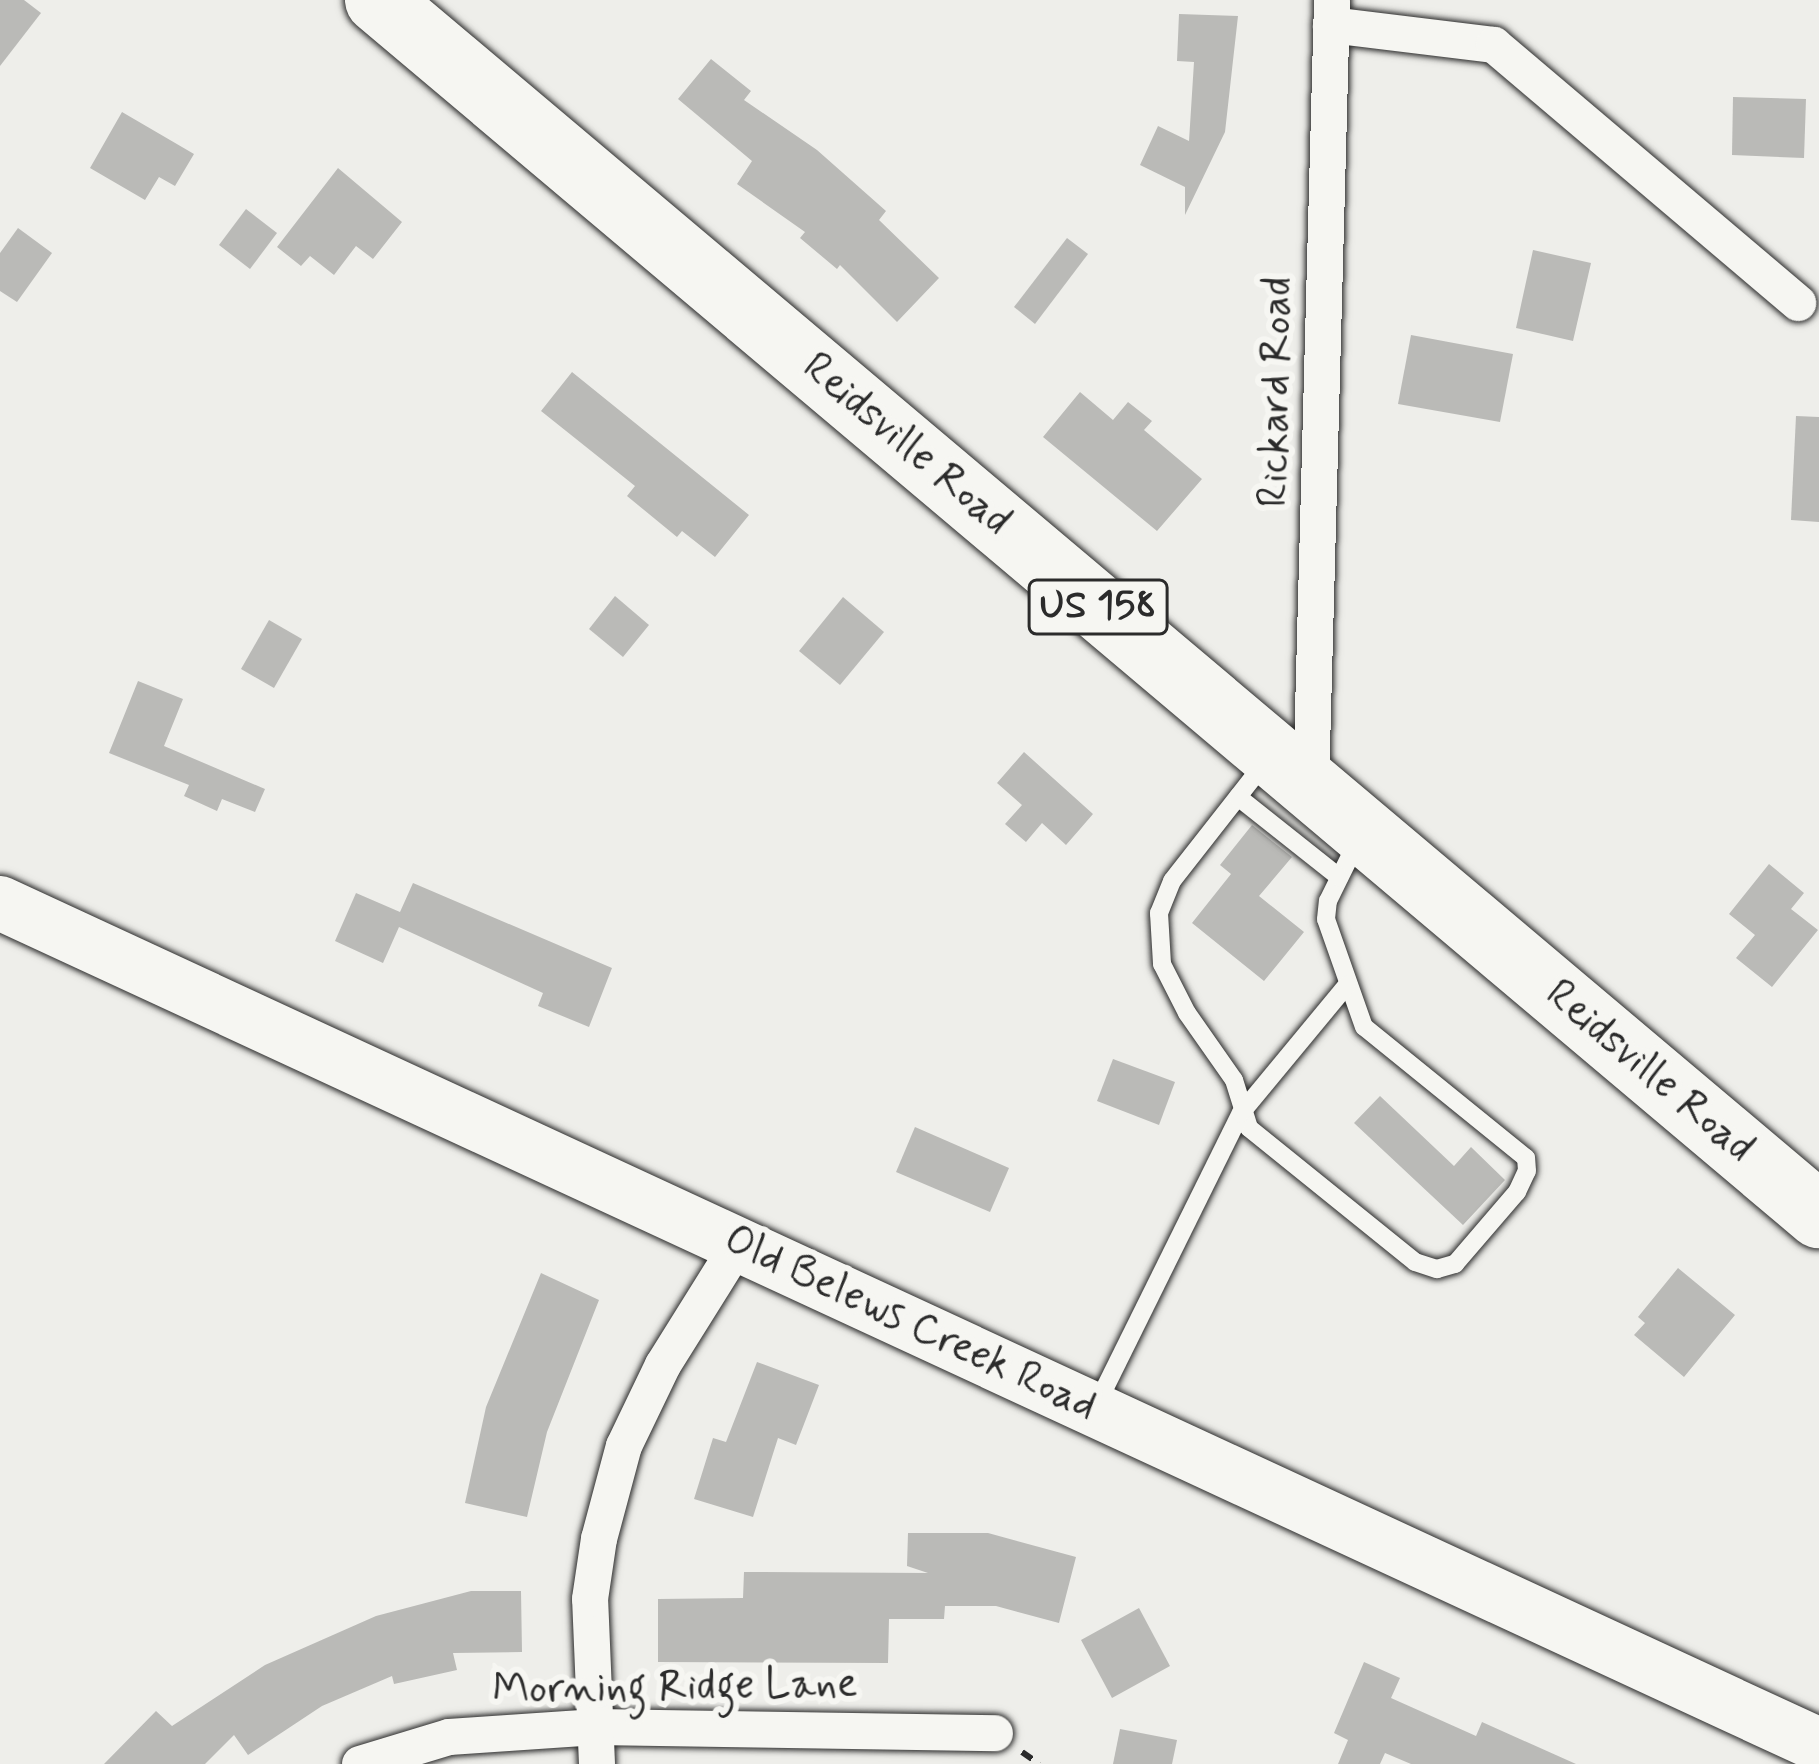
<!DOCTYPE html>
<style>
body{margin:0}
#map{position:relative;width:1819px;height:1764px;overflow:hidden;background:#eeeeea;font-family:Mynerve,sans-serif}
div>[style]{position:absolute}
.building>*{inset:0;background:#babab7}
.path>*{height:6px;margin-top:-3px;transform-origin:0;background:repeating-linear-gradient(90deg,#2b2b2b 0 12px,transparent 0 21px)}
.roads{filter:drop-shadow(0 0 3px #2b2b2b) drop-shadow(0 0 3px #2b2b2b)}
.lane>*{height:18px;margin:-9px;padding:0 9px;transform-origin:9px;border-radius:9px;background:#f6f6f2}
.street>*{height:36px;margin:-18px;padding:0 18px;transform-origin:18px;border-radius:18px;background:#f6f6f2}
.secondary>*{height:54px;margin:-27px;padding:0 27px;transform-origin:27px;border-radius:27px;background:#f6f6f2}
.highway>*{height:66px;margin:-33px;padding:0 33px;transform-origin:33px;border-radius:33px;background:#f6f6f2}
span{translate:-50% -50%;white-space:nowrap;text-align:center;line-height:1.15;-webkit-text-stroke:12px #f6f6f2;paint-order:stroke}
.shield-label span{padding:3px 9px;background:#f6f6f2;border:3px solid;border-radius:9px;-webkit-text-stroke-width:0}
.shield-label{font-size:39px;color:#2b2b2b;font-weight:700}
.street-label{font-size:42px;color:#2b2b2b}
</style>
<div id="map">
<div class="building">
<div style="clip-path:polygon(0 0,24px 0,41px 13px,0 66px)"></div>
<div style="clip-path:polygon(1179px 14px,1238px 16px,1225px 132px,1185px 215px,1185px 187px,1140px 165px,1158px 126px,1189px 141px,1194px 62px,1177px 61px)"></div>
<div style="clip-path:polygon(711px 59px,751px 91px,744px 100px,817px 150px,886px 211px,879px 220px,939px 278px,897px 322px,840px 265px,837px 269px,800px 238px,805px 232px,737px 184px,752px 161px,678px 99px)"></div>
<div style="clip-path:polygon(1733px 97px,1806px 99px,1804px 158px,1732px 155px)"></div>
<div style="clip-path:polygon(122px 112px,194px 154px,175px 186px,159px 177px,145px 200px,90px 168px)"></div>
<div style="clip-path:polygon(338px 168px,402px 222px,373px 259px,356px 246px,334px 275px,310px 256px,301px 266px,277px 247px)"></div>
<div style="clip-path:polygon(246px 209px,277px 233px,250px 269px,219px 245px)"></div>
<div style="clip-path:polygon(18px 228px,52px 253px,17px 302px,0 291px,0 253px)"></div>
<div style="clip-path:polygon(1067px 238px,1088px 254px,1035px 324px,1014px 307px)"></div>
<div style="clip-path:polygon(1533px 250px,1591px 263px,1573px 341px,1516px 328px)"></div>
<div style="clip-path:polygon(1411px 335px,1513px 354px,1500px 422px,1398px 404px)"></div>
<div style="clip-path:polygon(572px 372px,749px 515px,715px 557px,682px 531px,677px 537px,627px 496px,635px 486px,541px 411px)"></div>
<div style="clip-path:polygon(1080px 392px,1113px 420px,1128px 402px,1152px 421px,1144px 430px,1202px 479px,1157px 531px,1043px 437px)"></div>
<div style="clip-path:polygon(1796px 416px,1819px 417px,1819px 522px,1791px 520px)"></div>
<div style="clip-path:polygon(615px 596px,649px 625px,623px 657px,589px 629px)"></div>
<div style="clip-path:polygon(843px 597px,884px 632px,840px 685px,799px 651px)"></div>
<div style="clip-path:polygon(269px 620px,302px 639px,274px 688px,241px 669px)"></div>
<div style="clip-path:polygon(138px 681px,183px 699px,164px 746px,265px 789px,255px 812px,222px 799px,217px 811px,184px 796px,189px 785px,109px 753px)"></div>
<div style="clip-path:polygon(1024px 752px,1093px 814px,1066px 845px,1042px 823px,1026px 842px,1005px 824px,1022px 805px,997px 783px)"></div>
<div style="clip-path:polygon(1252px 825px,1292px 857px,1259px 896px,1304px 932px,1264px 981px,1192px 923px,1231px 874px,1220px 865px)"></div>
<div style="clip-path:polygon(1769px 864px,1804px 893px,1791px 909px,1818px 930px,1772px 987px,1736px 958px,1755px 935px,1729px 914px)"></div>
<div style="clip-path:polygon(413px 883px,612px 968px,589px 1027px,538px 1006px,543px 993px,399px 927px,383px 963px,335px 941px,356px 893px,400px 912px)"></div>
<div style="clip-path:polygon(1113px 1059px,1175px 1082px,1159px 1125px,1097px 1101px)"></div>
<div style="clip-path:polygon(1380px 1096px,1454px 1166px,1471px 1147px,1505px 1180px,1463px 1225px,1354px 1123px)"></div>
<div style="clip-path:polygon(915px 1127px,1009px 1168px,990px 1212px,896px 1172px)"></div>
<div style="clip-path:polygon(1678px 1268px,1735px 1315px,1684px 1377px,1634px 1335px,1645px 1323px,1638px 1317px)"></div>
<div style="clip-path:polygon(541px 1273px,599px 1300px,547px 1432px,527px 1517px,465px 1503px,486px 1407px)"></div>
<div style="clip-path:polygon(757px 1362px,819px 1385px,796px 1445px,778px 1438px,753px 1517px,694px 1499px,713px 1438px,726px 1442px)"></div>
<div style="clip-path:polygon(908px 1533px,988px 1533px,1076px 1557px,1059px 1623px,996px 1606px,945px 1606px,944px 1619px,889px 1619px,888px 1663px,658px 1662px,658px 1599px,743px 1598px,744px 1572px,928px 1573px,907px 1566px)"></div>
<div style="clip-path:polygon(471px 1591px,521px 1591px,522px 1652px,453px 1653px,457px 1670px,394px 1684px,392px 1676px,322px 1706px,248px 1755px,234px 1735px,205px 1764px,104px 1764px,156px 1711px,172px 1726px,265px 1665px,376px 1616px)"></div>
<div style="clip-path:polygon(1139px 1608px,1170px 1666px,1112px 1698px,1081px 1640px)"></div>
<div style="clip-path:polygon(1364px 1662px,1400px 1678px,1391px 1698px,1476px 1736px,1482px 1722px,1576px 1764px,1411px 1764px,1385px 1753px,1380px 1764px,1338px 1764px,1348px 1740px,1334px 1733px)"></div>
<div style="clip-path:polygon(1120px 1729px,1177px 1740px,1172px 1764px,1113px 1764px)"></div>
</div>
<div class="path">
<div style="left:1022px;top:1752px;width:21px;rotate:35deg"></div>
</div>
<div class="roads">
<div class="lane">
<div style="left:1266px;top:761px;width:152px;rotate:128.1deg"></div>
<div style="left:1172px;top:881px;width:35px;rotate:112deg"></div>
<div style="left:1159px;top:913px;width:51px;rotate:86.6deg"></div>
<div style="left:1162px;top:964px;width:55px;rotate:63deg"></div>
<div style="left:1187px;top:1013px;width:82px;rotate:55deg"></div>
<div style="left:1234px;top:1080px;width:50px;rotate:72.6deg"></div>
<div style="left:1249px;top:1128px;width:213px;rotate:38.9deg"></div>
<div style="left:1415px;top:1262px;width:23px;rotate:18deg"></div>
<div style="left:1437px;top:1269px;width:19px;rotate:-16deg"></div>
<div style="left:1455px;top:1264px;width:95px;rotate:-49.3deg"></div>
<div style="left:1517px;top:1192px;width:23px;rotate:-65deg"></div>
<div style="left:1527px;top:1171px;width:13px;rotate:-94deg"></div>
<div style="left:1526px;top:1158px;width:208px;rotate:-141deg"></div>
<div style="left:1364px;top:1027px;width:114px;rotate:-109.4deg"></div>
<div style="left:1326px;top:919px;width:18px;rotate:-84deg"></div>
<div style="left:1328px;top:901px;width:68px;rotate:-63.8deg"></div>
<div style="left:1238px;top:797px;width:129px;rotate:38.4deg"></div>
<div style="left:1096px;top:1406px;width:327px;rotate:-63.7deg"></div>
<div style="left:1241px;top:1113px;width:166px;rotate:-50.4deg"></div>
</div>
<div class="street">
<div style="left:1331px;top:25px;width:164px;rotate:7deg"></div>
<div style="left:1494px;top:45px;width:399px;rotate:40.3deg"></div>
<div style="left:1311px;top:787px;width:787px;rotate:-88.47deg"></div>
<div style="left:360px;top:1764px;width:93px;rotate:-16.9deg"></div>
<div style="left:449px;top:1737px;width:148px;rotate:-3.9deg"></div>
<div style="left:597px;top:1727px;width:398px;rotate:0.9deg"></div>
<div style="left:597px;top:1764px;width:165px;rotate:-92.4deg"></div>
<div style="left:590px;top:1599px;width:61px;rotate:-81.5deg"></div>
<div style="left:599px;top:1539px;width:96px;rotate:-75deg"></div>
<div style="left:624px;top:1446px;width:90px;rotate:-64.3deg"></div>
<div style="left:663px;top:1365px;width:142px;rotate:-58deg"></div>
</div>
<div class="secondary">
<div style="left:0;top:903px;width:2004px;rotate:24.84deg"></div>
</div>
<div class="highway">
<div style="left:378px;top:0;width:1885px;rotate:40.14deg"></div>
</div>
</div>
<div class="shield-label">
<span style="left:1098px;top:607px">US 158</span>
</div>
<div class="street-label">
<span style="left:1277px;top:392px;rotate:-89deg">Rickard Road</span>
<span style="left:906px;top:445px;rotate:40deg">Reidsville Road</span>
<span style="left:1649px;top:1072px;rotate:40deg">Reidsville Road</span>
<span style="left:910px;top:1324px;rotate:25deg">Old Belews Creek Road</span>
<span style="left:675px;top:1688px;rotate:-1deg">Morning Ridge Lane</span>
</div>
</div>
